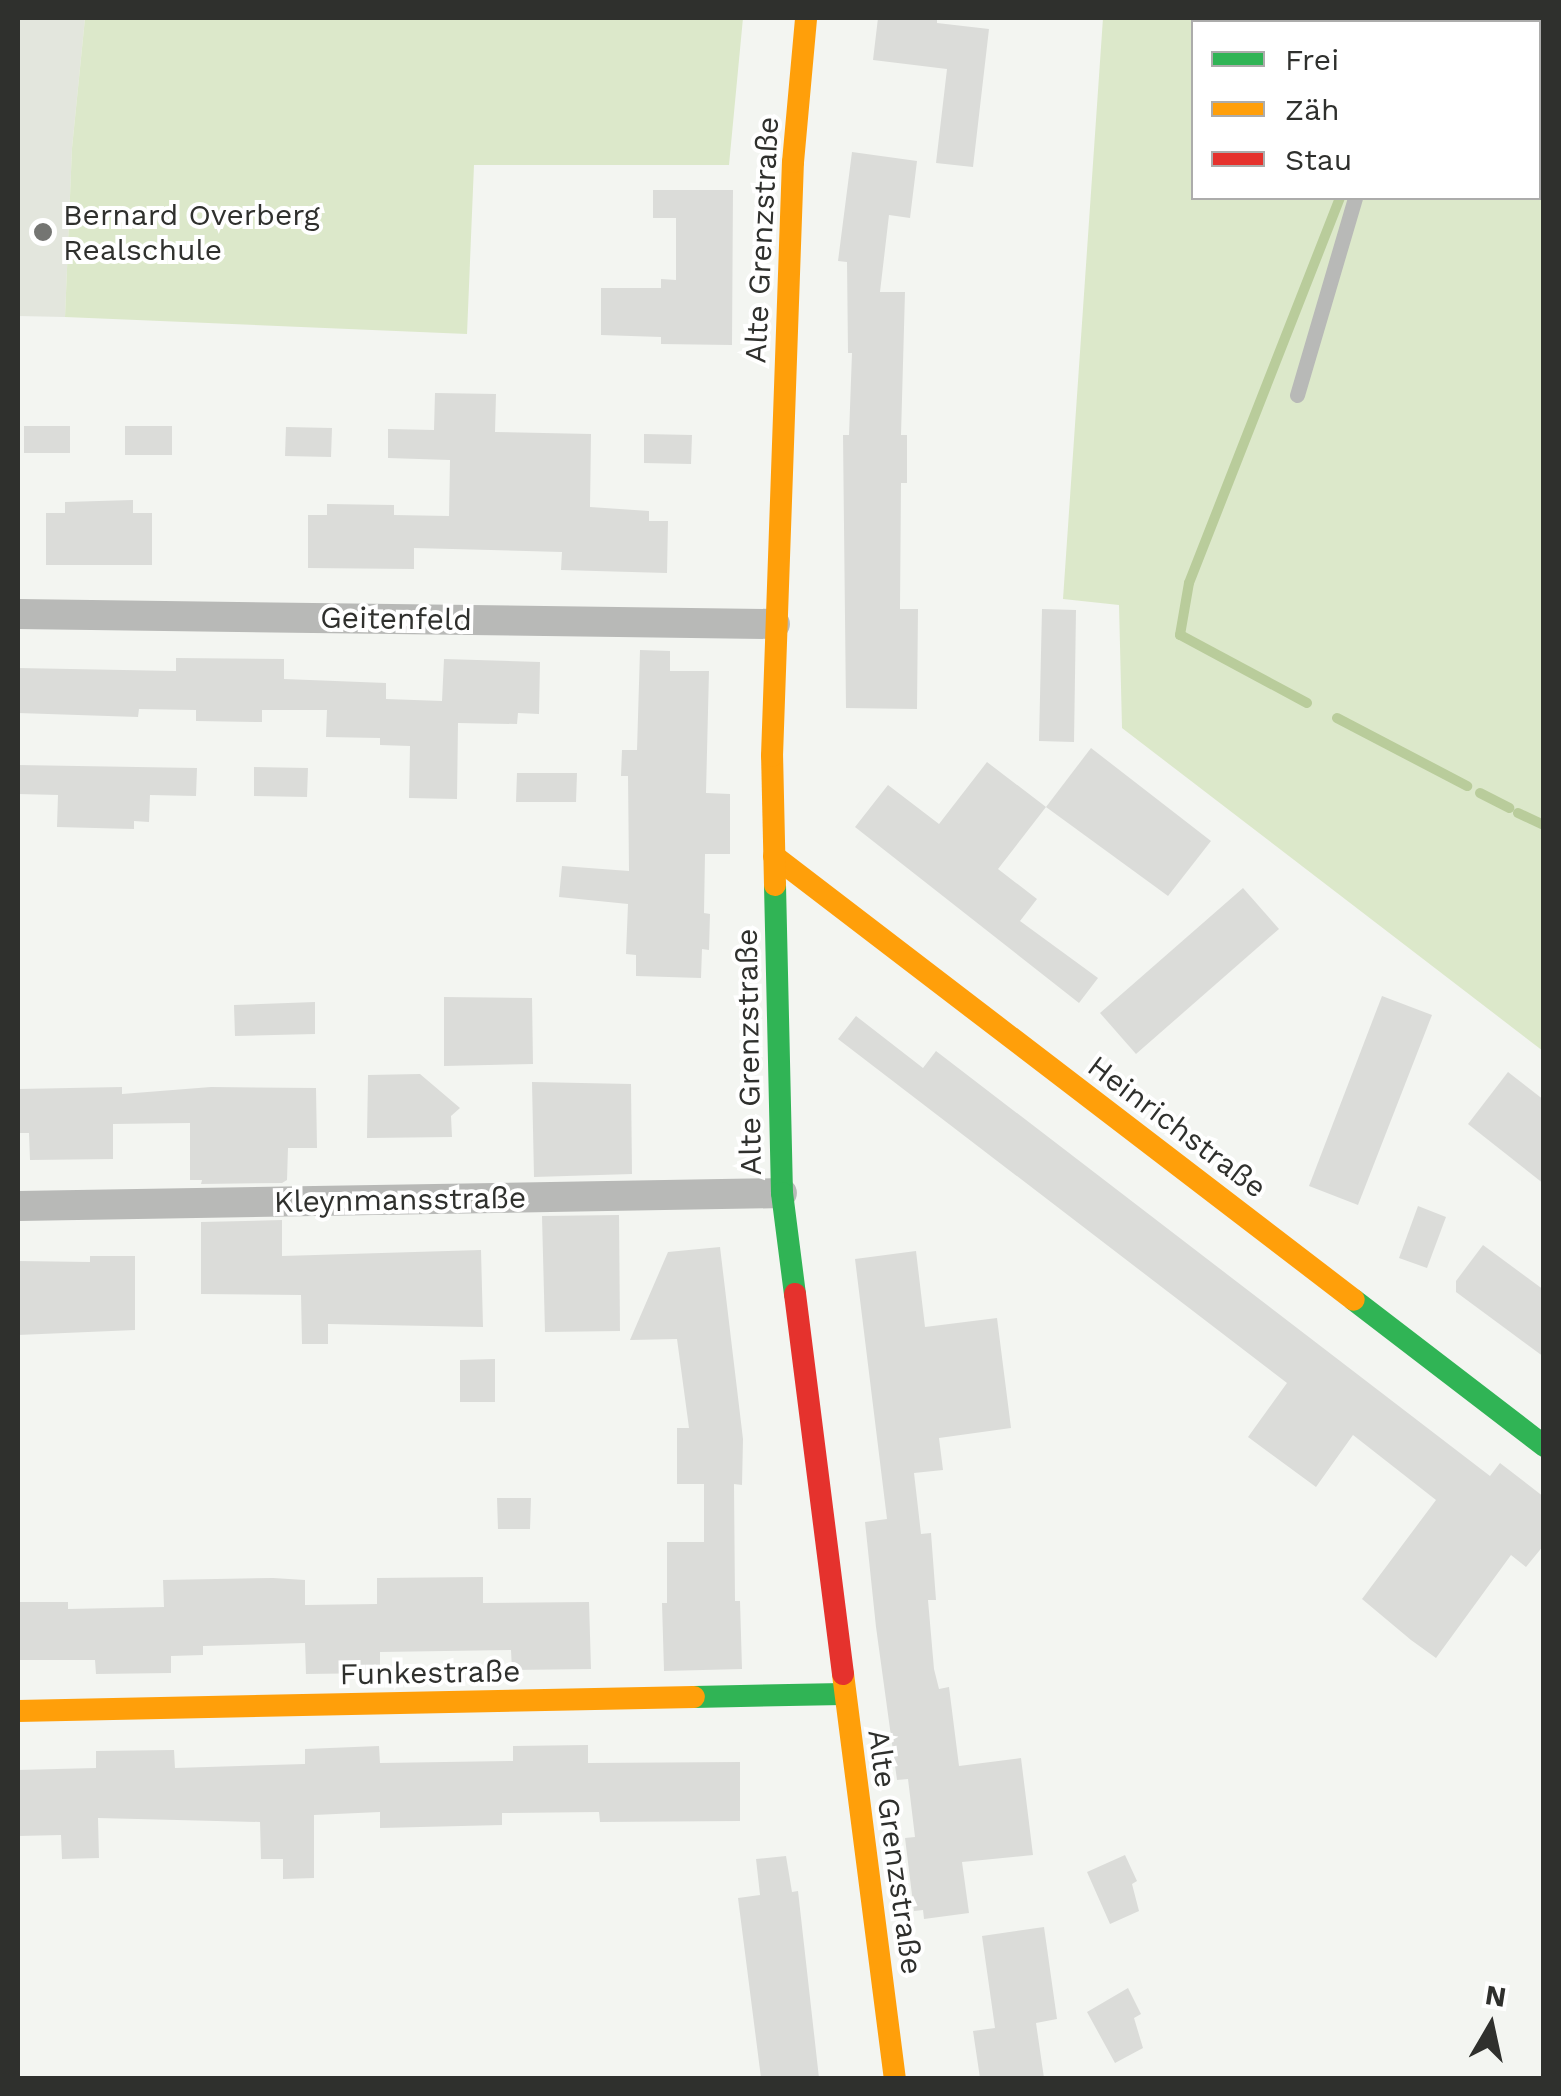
<!DOCTYPE html>
<meta charset="utf-8">
<style>
body{margin:0}
#map{position:relative;width:1561px;height:2096px;overflow:hidden;background:#f3f5f1;font-family:"Work Sans",sans-serif}
div>[style]{position:absolute}
.built>*{inset:0;background:#e3e6dd}
.green>*{inset:0;background:#dce8ca}
.stream>*{height:10px;margin:-5px;padding:0 5px;transform-origin:5px;border-radius:5px;background:#b9cc9b}
.building>*{inset:0;background:#dbdcd9}
.lane>*{height:15px;margin:-7.5px;padding:0 7.5px;transform-origin:7.5px;border-radius:7.5px;background:#b8b9b7}
.street>*{height:30px;margin:-15px;padding:0 15px;transform-origin:15px;border-radius:15px;background:#b8b9b7}
.fast>*{height:22px;margin:-11px;padding:0 11px;transform-origin:11px;border-radius:11px;background:#30b455}
.slow>*{height:22px;margin:-11px;padding:0 11px;transform-origin:11px;border-radius:11px;background:#ff9f0a}
.jam>*{height:22px;margin:-11px;padding:0 11px;transform-origin:11px;border-radius:11px;background:#e5322d}
.dots>*{width:28px;height:28px;translate:-50% -50%;box-sizing:border-box;border:5px solid #fff;border-radius:50%}
span{translate:-50% -50%;white-space:nowrap;text-align:center;line-height:1.15;-webkit-text-stroke:8px #fff;paint-order:stroke}
.poi-label{font-size:30px;color:#2f302d}
.left{translate:0 -50%;text-align:left}
.street-label{font-size:30px;color:#2f302d}
.frame{position:absolute;inset:0;border:20px solid #2f302d;pointer-events:none}
.legend{position:absolute;left:1191px;top:20px;width:350px;height:180px;box-sizing:border-box;background:#fff;border:2px solid #acacab;margin:0;padding:12px 18px;list-style:none;font-size:30px;color:#2f302d}
.legend li{display:flex;align-items:center;gap:20px;height:50px}
.legend b{width:50px;border:2px solid #acacab}
.north{position:absolute;left:1441px;top:1976px;width:100px;height:100px;-webkit-text-stroke:8px #fff;paint-order:stroke;rotate:9deg;font-size:28px;font-weight:700;line-height:40px;text-align:center;color:#2f302d}
.north::after{content:'';display:block;margin:auto;width:35px;height:45px;background:#2f302d;clip-path:polygon(50% 0,100% 100%,50% 72%,0 100%)}
</style>
<div id="map">
<div class="built">
<div style="clip-path:polygon(18px 18px,85px 18px,72px 148px,65px 317px,18px 316px)"></div>
</div>
<div class="green">
<div style="clip-path:polygon(85px 18px,743px 18px,729px 165px,474px 165px,467px 334px,65px 317px,72px 148px)"></div>
<div style="clip-path:polygon(evenodd,1103px 18px,1543px 18px,1543px 1051px,1122px 728px,1119px 605px,1063px 599px,1103px 18px,1194px 22px,1538px 22px,1538px 198px,1194px 198px,1194px 22px)"></div>
</div>
<div class="stream">
<div style="left:1408px;top:22px;width:4px;rotate:-63deg"></div>
<div style="left:1307px;top:703px;width:144px;rotate:-151.8deg"></div>
<div style="left:1180px;top:635px;width:53px;rotate:-80.2deg"></div>
<div style="left:1189px;top:583px;width:414px;rotate:-68.6deg"></div>
<div style="left:1337px;top:718px;width:147px;rotate:27.6deg"></div>
<div style="left:1480px;top:793px;width:33px;rotate:27deg"></div>
<div style="left:1518px;top:813px;width:29px;rotate:25deg"></div>
</div>
<div class="building">
<div style="clip-path:polygon(878px 18px,937px 18px,937px 23px,989px 29px,973px 167px,936px 163px,947px 69px,873px 60px)"></div>
<div style="clip-path:polygon(852px 152px,917px 161px,910px 218px,889px 215px,880px 292px,905px 292px,901px 435px,907px 435px,907px 483px,901px 483px,900px 609px,918px 609px,917px 709px,846px 708px,843px 435px,849px 435px,852px 353px,848px 353px,847px 262px,838px 261px)"></div>
<div style="clip-path:polygon(653px 190px,733px 190px,732px 345px,661px 344px,661px 337px,601px 335px,601px 288px,661px 288px,661px 279px,676px 280px,676px 218px,653px 218px)"></div>
<div style="clip-path:polygon(435px 393px,496px 394px,495px 432px,591px 434px,590px 507px,649px 511px,649px 521px,668px 521px,667px 573px,561px 570px,562px 552px,414px 548px,414px 569px,308px 568px,308px 515px,327px 515px,327px 504px,394px 505px,394px 515px,449px 516px,450px 460px,388px 458px,388px 429px,434px 430px)"></div>
<div style="clip-path:polygon(24px 426px,70px 426px,70px 453px,24px 453px)"></div>
<div style="clip-path:polygon(125px 426px,172px 426px,172px 455px,125px 455px)"></div>
<div style="clip-path:polygon(286px 427px,332px 428px,331px 457px,285px 456px)"></div>
<div style="clip-path:polygon(644px 434px,692px 435px,691px 464px,644px 463px)"></div>
<div style="clip-path:polygon(133px 500px,133px 513px,152px 513px,152px 565px,46px 565px,46px 513px,65px 513px,65px 502px)"></div>
<div style="clip-path:polygon(1042px 609px,1076px 610px,1074px 742px,1039px 741px)"></div>
<div style="clip-path:polygon(640px 650px,670px 651px,670px 671px,709px 671px,706px 793px,730px 794px,730px 854px,705px 854px,704px 913px,710px 914px,709px 950px,702px 949px,701px 978px,636px 976px,636px 955px,626px 954px,628px 904px,559px 897px,562px 866px,629px 871px,628px 776px,621px 776px,622px 750px,637px 750px)"></div>
<div style="clip-path:polygon(176px 658px,284px 659px,284px 679px,386px 683px,386px 699px,442px 701px,444px 659px,540px 662px,539px 714px,518px 713px,517px 724px,458px 723px,457px 799px,409px 798px,410px 746px,380px 745px,380px 738px,326px 737px,327px 710px,262px 710px,262px 722px,196px 721px,196px 710px,139px 709px,138px 717px,18px 713px,18px 668px,176px 671px)"></div>
<div style="clip-path:polygon(1091px 748px,1211px 841px,1168px 896px,1046px 807px)"></div>
<div style="clip-path:polygon(987px 762px,1046px 807px,998px 869px,1037px 899px,1020px 921px,1098px 978px,1079px 1003px,855px 827px,888px 785px,939px 824px)"></div>
<div style="clip-path:polygon(18px 765px,197px 768px,196px 796px,150px 795px,149px 822px,134px 821px,134px 829px,57px 827px,58px 795px,18px 794px)"></div>
<div style="clip-path:polygon(254px 767px,308px 768px,307px 797px,254px 796px)"></div>
<div style="clip-path:polygon(517px 773px,577px 773px,576px 802px,516px 802px)"></div>
<div style="clip-path:polygon(1243px 888px,1279px 929px,1136px 1054px,1100px 1013px)"></div>
<div style="clip-path:polygon(1382px 996px,1432px 1015px,1358px 1205px,1309px 1186px)"></div>
<div style="clip-path:polygon(444px 997px,532px 998px,533px 1064px,444px 1066px)"></div>
<div style="clip-path:polygon(315px 1002px,315px 1034px,235px 1036px,234px 1005px)"></div>
<div style="clip-path:polygon(856px 1016px,923px 1068px,936px 1051px,1490px 1476px,1500px 1463px,1544px 1497px,1544px 1545px,1526px 1567px,1511px 1555px,1436px 1658px,1411px 1640px,1362px 1599px,1436px 1500px,1353px 1435px,1316px 1487px,1248px 1437px,1287px 1383px,838px 1039px)"></div>
<div style="clip-path:polygon(1508px 1072px,1544px 1100px,1544px 1184px,1468px 1124px)"></div>
<div style="clip-path:polygon(420px 1074px,460px 1108px,451px 1116px,452px 1137px,367px 1138px,368px 1075px)"></div>
<div style="clip-path:polygon(532px 1082px,631px 1084px,632px 1174px,534px 1177px)"></div>
<div style="clip-path:polygon(122px 1087px,122px 1094px,211px 1087px,316px 1088px,317px 1148px,288px 1148px,287px 1180px,282px 1183px,201px 1184px,202px 1180px,190px 1180px,190px 1123px,113px 1124px,113px 1159px,30px 1160px,29px 1133px,18px 1133px,18px 1089px)"></div>
<div style="clip-path:polygon(1418px 1206px,1446px 1217px,1427px 1268px,1399px 1258px)"></div>
<div style="clip-path:polygon(619px 1215px,620px 1331px,545px 1332px,542px 1216px)"></div>
<div style="clip-path:polygon(282px 1220px,282px 1256px,481px 1250px,483px 1327px,328px 1324px,328px 1344px,302px 1344px,301px 1295px,201px 1294px,201px 1222px)"></div>
<div style="clip-path:polygon(1483px 1245px,1544px 1290px,1544px 1357px,1456px 1292px,1456px 1281px)"></div>
<div style="clip-path:polygon(720px 1247px,743px 1439px,742px 1485px,734px 1484px,735px 1601px,740px 1601px,742px 1669px,664px 1671px,662px 1603px,667px 1603px,667px 1542px,704px 1542px,704px 1484px,677px 1484px,677px 1428px,689px 1428px,677px 1339px,630px 1340px,668px 1252px)"></div>
<div style="clip-path:polygon(916px 1251px,925px 1327px,997px 1318px,1011px 1428px,939px 1438px,943px 1470px,914px 1473px,921px 1534px,931px 1533px,936px 1600px,928px 1600px,934px 1669px,939px 1689px,949px 1687px,959px 1766px,1021px 1758px,1033px 1855px,962px 1862px,969px 1913px,924px 1919px,923px 1910px,914px 1911px,905px 1838px,915px 1837px,908px 1779px,897px 1780px,876px 1627px,865px 1522px,887px 1519px,855px 1259px)"></div>
<div style="clip-path:polygon(90px 1256px,135px 1256px,135px 1330px,18px 1335px,18px 1261px,90px 1262px)"></div>
<div style="clip-path:polygon(495px 1359px,495px 1402px,460px 1402px,460px 1360px)"></div>
<div style="clip-path:polygon(497px 1498px,531px 1498px,530px 1529px,498px 1529px)"></div>
<div style="clip-path:polygon(483px 1577px,483px 1603px,589px 1602px,591px 1669px,512px 1670px,511px 1650px,380px 1652px,380px 1673px,306px 1674px,305px 1643px,203px 1646px,203px 1655px,171px 1656px,171px 1673px,96px 1674px,95px 1660px,18px 1660px,18px 1602px,68px 1602px,68px 1609px,164px 1607px,163px 1580px,273px 1578px,305px 1580px,305px 1605px,377px 1604px,377px 1578px)"></div>
<div style="clip-path:polygon(588px 1745px,588px 1763px,740px 1762px,740px 1821px,600px 1822px,599px 1812px,502px 1813px,502px 1825px,380px 1828px,380px 1812px,314px 1815px,314px 1878px,283px 1879px,283px 1859px,261px 1859px,260px 1822px,98px 1818px,99px 1858px,62px 1859px,61px 1835px,18px 1836px,18px 1770px,96px 1768px,96px 1751px,174px 1750px,175px 1768px,305px 1764px,305px 1749px,379px 1746px,380px 1763px,513px 1761px,513px 1746px)"></div>
<div style="clip-path:polygon(1125px 1855px,1137px 1881px,1132px 1884px,1139px 1911px,1110px 1924px,1087px 1872px)"></div>
<div style="clip-path:polygon(786px 1856px,792px 1892px,798px 1891px,819px 2078px,761px 2078px,738px 1898px,760px 1895px,756px 1859px)"></div>
<div style="clip-path:polygon(1044px 1927px,1057px 2019px,1036px 2023px,1044px 2078px,980px 2078px,973px 2031px,995px 2028px,982px 1936px)"></div>
<div style="clip-path:polygon(1128px 1988px,1141px 2014px,1134px 2018px,1143px 2048px,1115px 2063px,1087px 2012px)"></div>
</div>
<div class="lane">
<div style="left:1432px;top:22px;width:4px;rotate:-63deg"></div>
<div style="left:1297px;top:395px;width:205px;rotate:-73.6deg"></div>
</div>
<div class="street">
<div style="left:18px;top:614px;width:757px;rotate:0.76deg"></div>
<div style="left:18px;top:1206px;width:764px;rotate:-0.97deg"></div>
</div>
<div class="fast">
<div style="left:775px;top:885px;width:308px;rotate:88.7deg"></div>
<div style="left:782px;top:1193px;width:102px;rotate:82.7deg"></div>
<div style="left:1354px;top:1300px;width:240px;rotate:37.5deg"></div>
<div style="left:694px;top:1697px;width:149px;rotate:-1.2deg"></div>
</div>
<div class="slow">
<div style="left:774px;top:856px;width:730px;rotate:37.43deg"></div>
<div style="left:775px;top:885px;width:129px;rotate:-91.3deg"></div>
<div style="left:772px;top:756px;width:594px;rotate:-87.98deg"></div>
<div style="left:793px;top:162px;width:145px;rotate:-84.8deg"></div>
<div style="left:843px;top:1674px;width:407px;rotate:82.7deg"></div>
<div style="left:18px;top:1711px;width:676px;rotate:-1.19deg"></div>
</div>
<div class="jam">
<div style="left:795px;top:1294px;width:383px;rotate:82.8deg"></div>
</div>
<div class="dots">
<div style="left:43px;top:232px;background:#747572"></div>
</div>
<div class="poi-label">
<span class="left" style="left:63px;top:232px">Bernard Overberg<br>Realschule</span>
</div>
<div class="street-label">
<span style="left:762px;top:240px;rotate:-87deg">Alte Grenzstraße</span>
<span style="left:396px;top:619px;rotate:1deg">Geitenfeld</span>
<span style="left:749px;top:1052px;rotate:-91deg">Alte Grenzstraße</span>
<span style="left:1177px;top:1127px;rotate:37deg">Heinrichstraße</span>
<span style="left:400px;top:1200px;rotate:-1deg">Kleynmansstraße</span>
<span style="left:430px;top:1673px;rotate:-1deg">Funkestraße</span>
<span style="left:895px;top:1852px;rotate:82deg">Alte Grenzstraße</span>
</div>
<div class="frame"></div>
<ul class="legend">
<li><b style="height:12px;background:#30b455"></b>Frei</li>
<li><b style="height:12px;background:#ff9f0a"></b>Zäh</li>
<li><b style="height:12px;background:#e5322d"></b>Stau</li>
</ul>
<div class="north">N</div>
</div>
